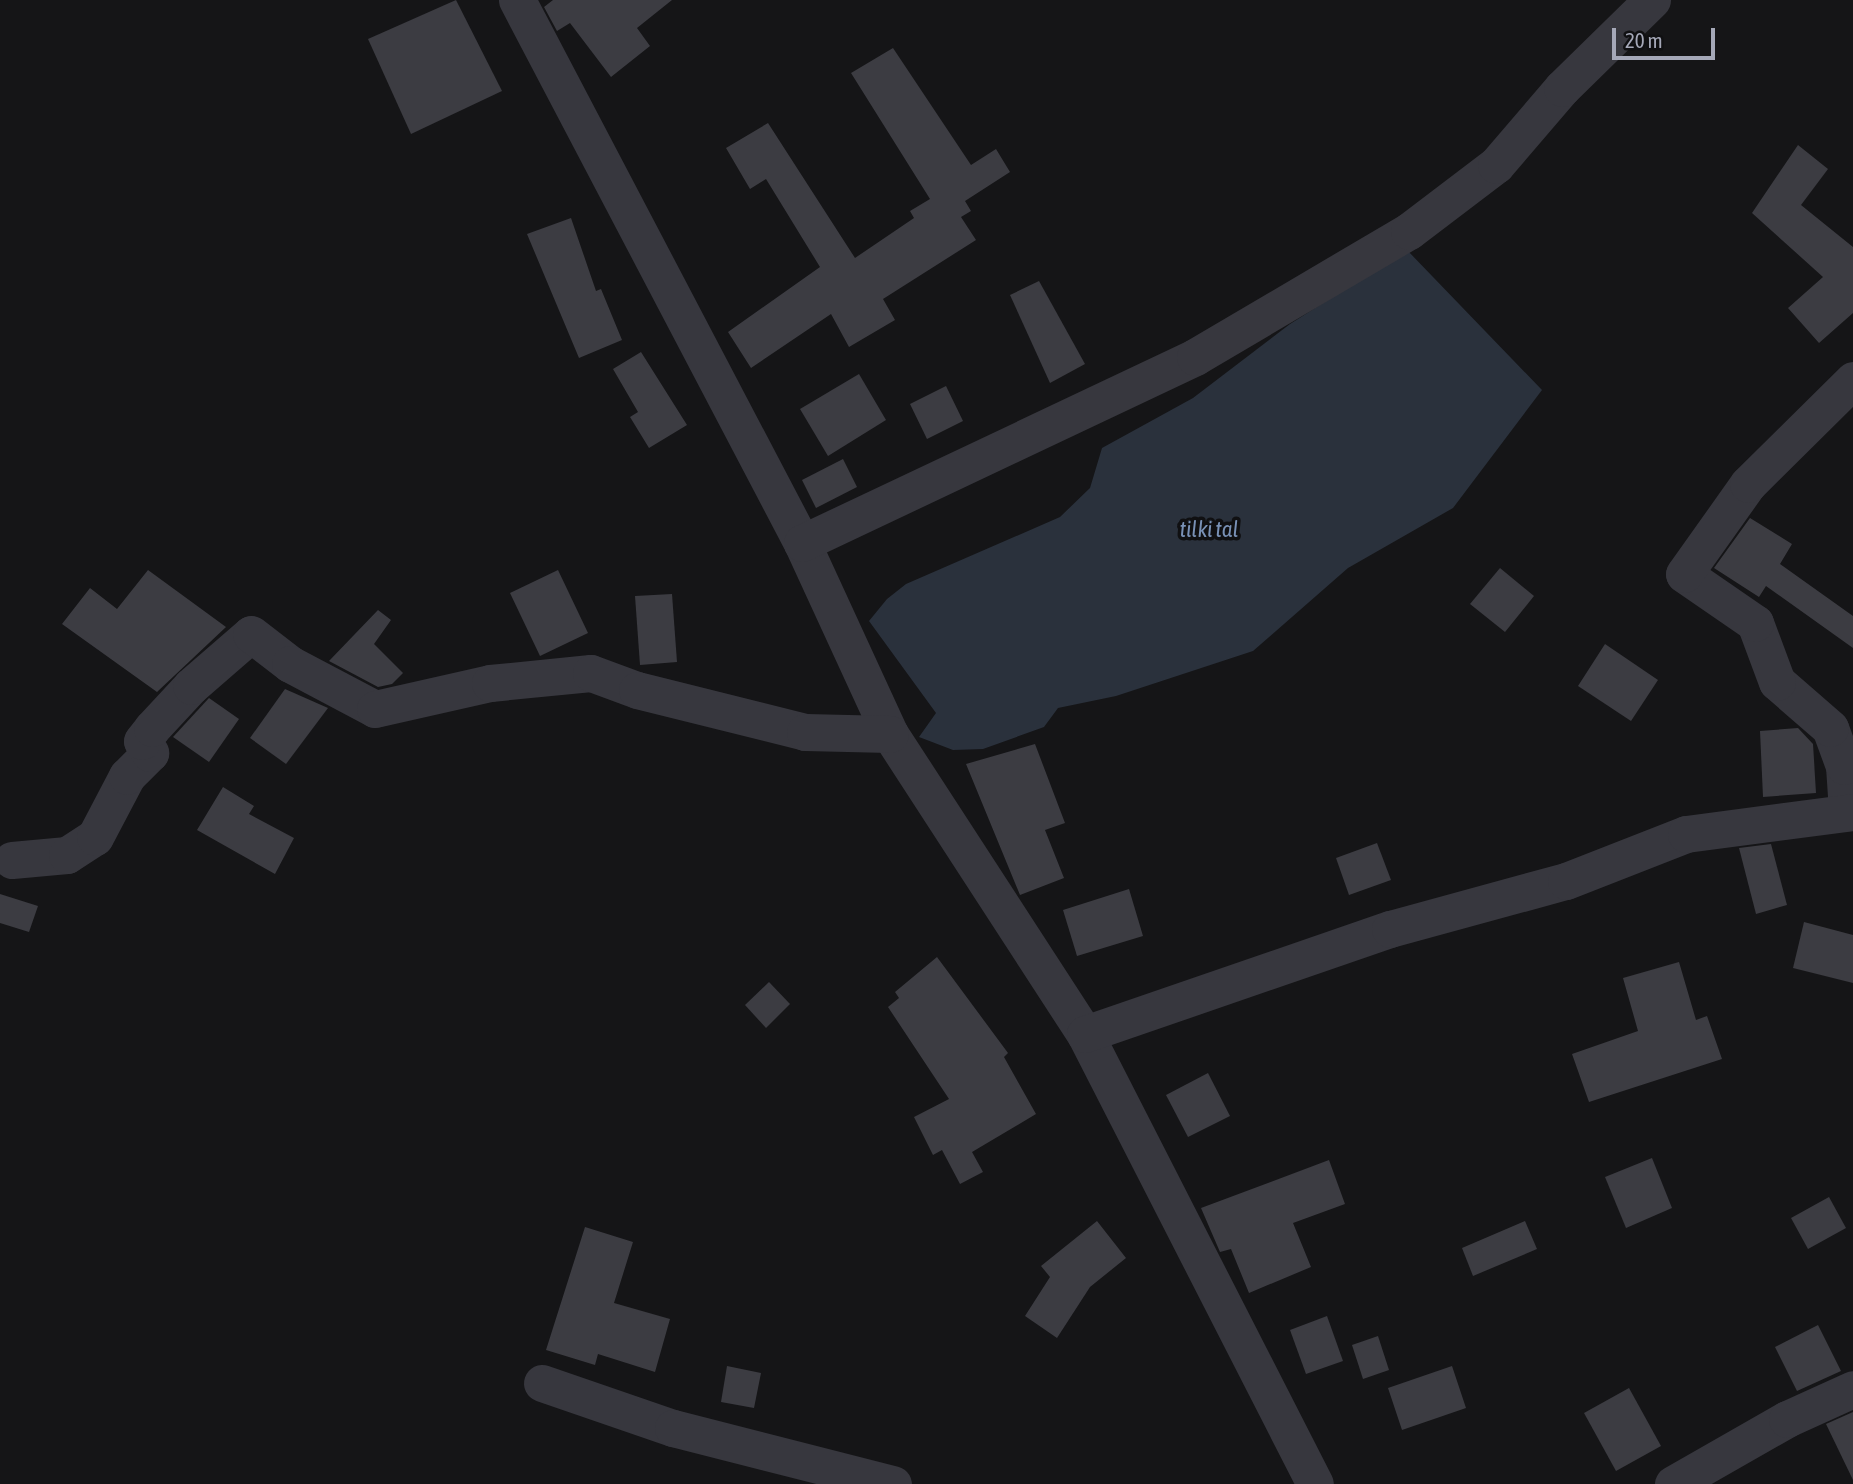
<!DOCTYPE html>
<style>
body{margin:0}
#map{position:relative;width:1853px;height:1484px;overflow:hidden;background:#151517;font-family:"Asap Condensed",sans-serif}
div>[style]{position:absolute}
.water>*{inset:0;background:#2a313c}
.building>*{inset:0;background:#3c3c42}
.street>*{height:37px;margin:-18.5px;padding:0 18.5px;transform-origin:18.5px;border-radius:18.5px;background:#37373e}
span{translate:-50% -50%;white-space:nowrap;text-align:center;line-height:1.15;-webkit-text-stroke:7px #101012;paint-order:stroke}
.water-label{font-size:23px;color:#7991b6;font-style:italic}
.scale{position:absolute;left:1612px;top:28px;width:103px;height:32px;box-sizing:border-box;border:4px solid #a5a8b8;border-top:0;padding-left:9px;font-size:21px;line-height:24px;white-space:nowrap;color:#a5a8b8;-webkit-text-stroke:5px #101012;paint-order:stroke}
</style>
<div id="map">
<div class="water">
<div style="clip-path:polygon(1407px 250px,1542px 390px,1453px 508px,1348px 568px,1253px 651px,1116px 696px,1058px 708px,1044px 727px,983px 749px,953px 750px,919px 737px,936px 713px,869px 621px,887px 599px,906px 584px,1060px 517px,1090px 488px,1102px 448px,1193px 398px,1290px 324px)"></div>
</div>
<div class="building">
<div style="clip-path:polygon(456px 0,502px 91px,411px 134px,368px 39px)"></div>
<div style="clip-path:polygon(553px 0,672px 0,637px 28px,650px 46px,611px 77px,570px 23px,557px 31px,544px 7px)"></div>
<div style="clip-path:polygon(893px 48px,971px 165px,996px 149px,1010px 172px,965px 201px,971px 211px,961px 217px,976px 240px,883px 299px,895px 320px,849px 347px,831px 314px,751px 368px,728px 332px,820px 267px,766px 179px,750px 189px,726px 148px,768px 123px,855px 258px,914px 218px,910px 211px,930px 199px,851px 73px)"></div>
<div style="clip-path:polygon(1798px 145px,1828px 169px,1801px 205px,1853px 247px,1853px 313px,1819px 343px,1788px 308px,1823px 277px,1752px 213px)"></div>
<div style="clip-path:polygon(571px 218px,596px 291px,601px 289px,622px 340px,579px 358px,527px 234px)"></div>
<div style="clip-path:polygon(1039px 281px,1085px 364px,1050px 383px,1010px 295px)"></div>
<div style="clip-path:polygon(641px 352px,687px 425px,649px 448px,630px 417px,638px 412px,613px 369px)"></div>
<div style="clip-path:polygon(859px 374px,886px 420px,828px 456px,800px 409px)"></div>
<div style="clip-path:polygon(946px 386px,963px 421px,927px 439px,910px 404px)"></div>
<div style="clip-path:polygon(843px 459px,857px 487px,816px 508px,802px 480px)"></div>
<div style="clip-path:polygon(1750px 518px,1792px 544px,1780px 564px,1853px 616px,1853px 648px,1766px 586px,1759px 597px,1714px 568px)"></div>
<div style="clip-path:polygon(1500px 568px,1534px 596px,1505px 632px,1470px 604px)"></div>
<div style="clip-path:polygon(148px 570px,226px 627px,157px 692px,62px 624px,90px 588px,117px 609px)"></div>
<div style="clip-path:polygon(558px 570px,588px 633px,540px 656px,510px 593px)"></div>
<div style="clip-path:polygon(672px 594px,677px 662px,640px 665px,635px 596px)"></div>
<div style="clip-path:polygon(378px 610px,391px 620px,374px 644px,403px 673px,392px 684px,378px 687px,329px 661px)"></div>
<div style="clip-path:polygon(1605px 644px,1658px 680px,1631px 721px,1578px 686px)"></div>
<div style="clip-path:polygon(285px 689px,328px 708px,286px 764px,250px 738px)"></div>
<div style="clip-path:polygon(209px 698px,239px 719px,209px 762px,173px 737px)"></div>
<div style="clip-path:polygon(1798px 728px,1813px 744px,1816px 793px,1763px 797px,1760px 731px)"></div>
<div style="clip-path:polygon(1035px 744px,1065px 823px,1045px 830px,1064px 878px,1020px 895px,966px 764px)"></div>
<div style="clip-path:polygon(223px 787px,254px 806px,249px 814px,294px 838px,275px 874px,197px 830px)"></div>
<div style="clip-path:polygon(1377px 843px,1391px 880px,1349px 895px,1336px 858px)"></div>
<div style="clip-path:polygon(1771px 844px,1787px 905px,1756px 914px,1739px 848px)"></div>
<div style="clip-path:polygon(1129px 889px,1143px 936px,1077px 956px,1063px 910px)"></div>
<div style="clip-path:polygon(0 894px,38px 906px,29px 932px,0 923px)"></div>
<div style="clip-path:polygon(1804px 922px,1853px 935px,1853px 983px,1793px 968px)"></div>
<div style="clip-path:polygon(937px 957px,1008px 1053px,1004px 1057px,1036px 1114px,972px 1152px,983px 1172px,960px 1184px,942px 1150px,933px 1155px,914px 1117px,949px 1099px,888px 1007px,899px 998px,895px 992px)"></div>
<div style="clip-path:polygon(1679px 962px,1696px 1020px,1707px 1016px,1722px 1059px,1589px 1102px,1572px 1054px,1638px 1031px,1623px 978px)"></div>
<div style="clip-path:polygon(769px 982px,790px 1004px,766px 1028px,745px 1005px)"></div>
<div style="clip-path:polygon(1208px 1073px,1230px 1116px,1188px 1137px,1166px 1095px)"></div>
<div style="clip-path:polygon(1652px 1158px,1672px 1208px,1626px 1228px,1605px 1177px)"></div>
<div style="clip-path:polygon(1329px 1160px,1345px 1204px,1293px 1223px,1311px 1267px,1249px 1293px,1231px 1249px,1220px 1252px,1201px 1208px)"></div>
<div style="clip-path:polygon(1829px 1197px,1846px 1228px,1808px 1249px,1791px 1218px)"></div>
<div style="clip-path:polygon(1097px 1221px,1126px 1258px,1090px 1287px,1057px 1338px,1025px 1316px,1050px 1277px,1041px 1266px)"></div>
<div style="clip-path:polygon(1525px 1221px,1537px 1249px,1473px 1276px,1462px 1248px)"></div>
<div style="clip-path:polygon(585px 1227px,633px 1242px,614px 1303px,670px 1319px,655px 1372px,598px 1354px,595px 1365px,546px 1350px)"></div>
<div style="clip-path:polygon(1327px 1316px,1343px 1361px,1306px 1374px,1290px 1330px)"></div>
<div style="clip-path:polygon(1818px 1325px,1841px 1371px,1797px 1391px,1775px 1347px)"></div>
<div style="clip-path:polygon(1378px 1336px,1389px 1370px,1363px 1379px,1352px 1345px)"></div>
<div style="clip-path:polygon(727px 1366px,761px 1373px,754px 1408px,721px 1402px)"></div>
<div style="clip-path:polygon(1452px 1366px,1466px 1408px,1402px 1430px,1388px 1388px)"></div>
<div style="clip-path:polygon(1629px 1388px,1661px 1446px,1616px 1471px,1584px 1413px)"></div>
<div style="clip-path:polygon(1853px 1412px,1853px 1480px,1826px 1424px)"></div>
</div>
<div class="street">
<div style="left:517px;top:0;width:613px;rotate:62.31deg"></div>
<div style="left:802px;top:543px;width:210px;rotate:65.3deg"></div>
<div style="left:890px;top:734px;width:358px;rotate:57deg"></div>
<div style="left:1085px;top:1034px;width:505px;rotate:62.93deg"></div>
<div style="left:802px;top:543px;width:435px;rotate:-25.3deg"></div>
<div style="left:1195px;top:357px;width:248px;rotate:-30.5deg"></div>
<div style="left:1409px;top:231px;width:109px;rotate:-37.2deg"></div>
<div style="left:1496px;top:165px;width:101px;rotate:-49.4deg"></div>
<div style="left:1562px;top:88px;width:126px;rotate:-44.4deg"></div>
<div style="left:1847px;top:811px;width:45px;rotate:-93.8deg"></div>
<div style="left:1844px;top:766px;width:40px;rotate:-110.2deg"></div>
<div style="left:1830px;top:728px;width:70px;rotate:-139deg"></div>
<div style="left:1777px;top:682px;width:63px;rotate:-110.4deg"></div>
<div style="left:1755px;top:623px;width:86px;rotate:-145.4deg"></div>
<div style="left:1684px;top:574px;width:110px;rotate:-54.6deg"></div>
<div style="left:1748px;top:484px;width:148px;rotate:-44.7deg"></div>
<div style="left:12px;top:860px;width:55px;rotate:-5.2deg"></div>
<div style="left:67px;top:855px;width:33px;rotate:-33deg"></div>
<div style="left:95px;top:837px;width:69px;rotate:-62.3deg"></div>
<div style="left:127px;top:776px;width:33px;rotate:-45deg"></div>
<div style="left:150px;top:753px;width:14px;rotate:-124deg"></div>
<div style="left:142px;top:741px;width:16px;rotate:-52deg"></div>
<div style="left:152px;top:728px;width:57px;rotate:-47.1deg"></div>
<div style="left:191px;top:686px;width:79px;rotate:-40.9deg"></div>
<div style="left:251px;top:634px;width:49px;rotate:37.6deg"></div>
<div style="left:290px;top:664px;width:96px;rotate:27.9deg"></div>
<div style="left:375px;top:709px;width:118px;rotate:-12.7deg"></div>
<div style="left:490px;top:683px;width:101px;rotate:-5.7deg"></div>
<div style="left:591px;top:673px;width:49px;rotate:20.3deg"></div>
<div style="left:637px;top:690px;width:173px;rotate:14deg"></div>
<div style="left:805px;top:732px;width:85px;rotate:1.3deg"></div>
<div style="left:1085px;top:1034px;width:323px;rotate:-19deg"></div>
<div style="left:1390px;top:929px;width:182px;rotate:-15.3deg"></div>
<div style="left:1566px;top:881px;width:129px;rotate:-21.4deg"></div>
<div style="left:1686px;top:834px;width:168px;rotate:-7.5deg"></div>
<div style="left:542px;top:1383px;width:139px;rotate:19deg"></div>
<div style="left:673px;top:1428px;width:227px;rotate:14.3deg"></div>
<div style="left:1673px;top:1484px;width:131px;rotate:-29.7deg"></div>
<div style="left:1787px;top:1419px;width:72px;rotate:-24.4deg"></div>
</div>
<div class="water-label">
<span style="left:1209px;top:529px">tilki tal</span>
</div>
<div class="scale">20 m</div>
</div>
